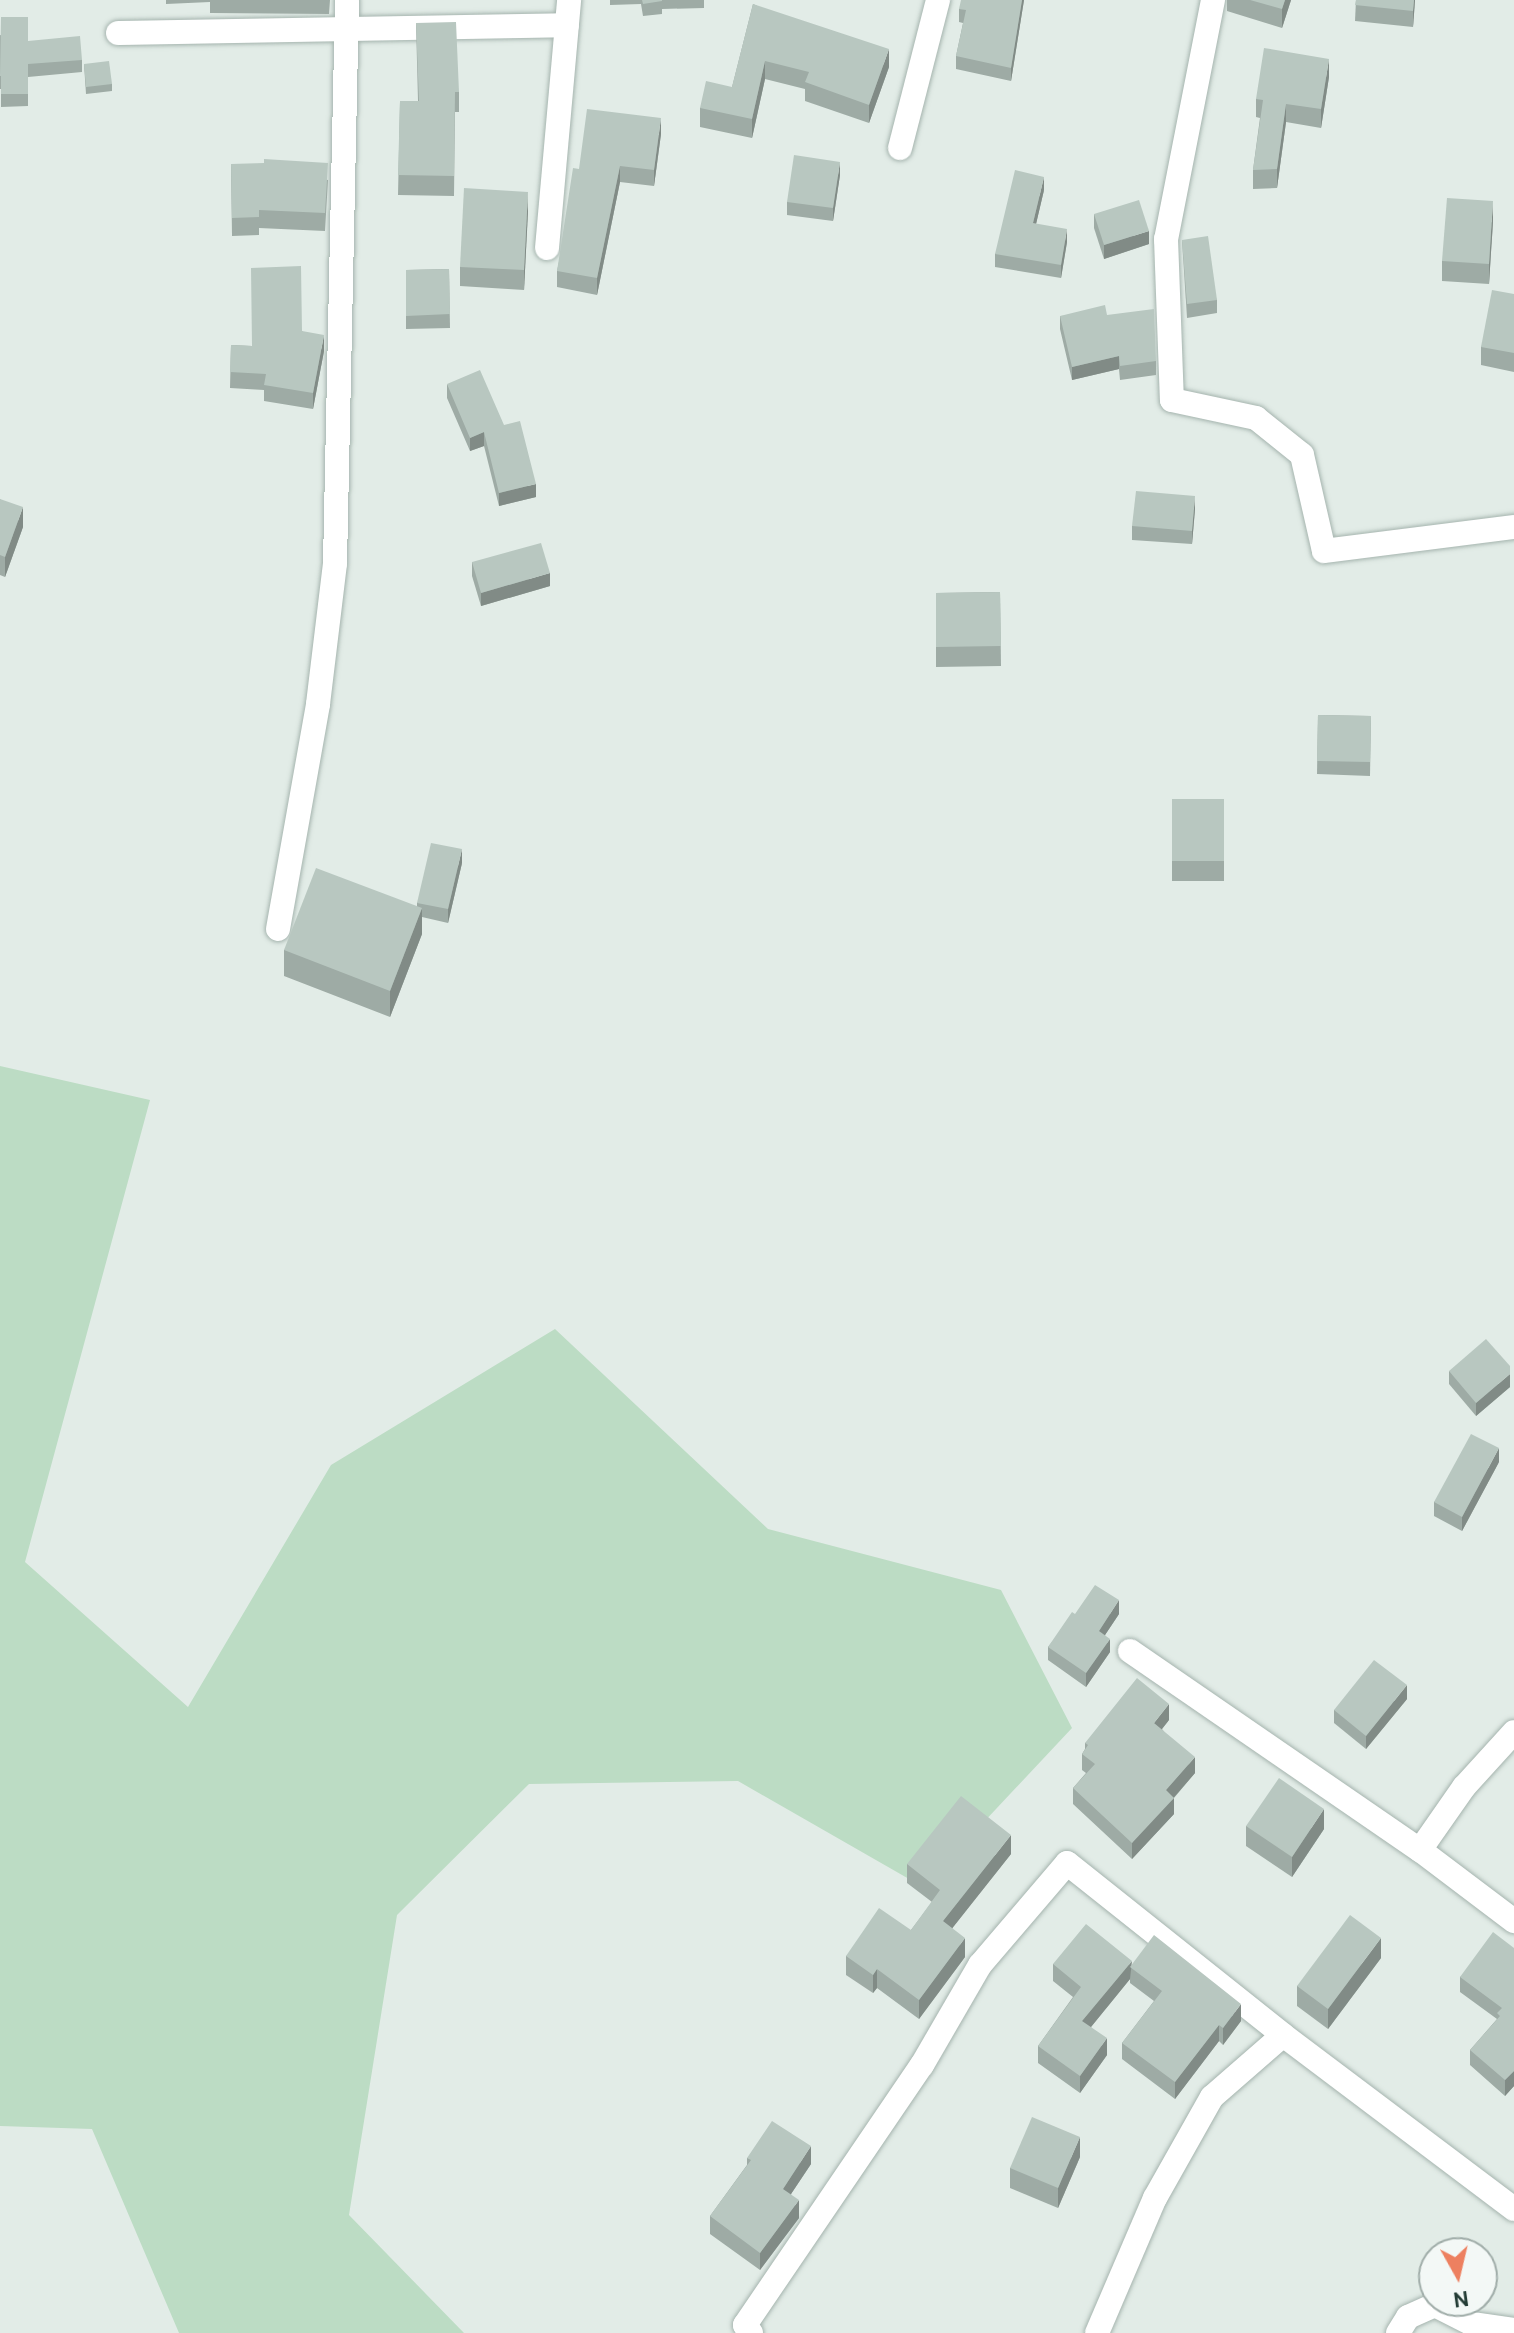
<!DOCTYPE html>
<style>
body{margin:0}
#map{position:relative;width:1514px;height:2333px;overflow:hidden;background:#e2ece7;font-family:Cabin,sans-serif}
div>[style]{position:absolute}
.green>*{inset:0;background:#bcdcc4}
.roads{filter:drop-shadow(0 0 2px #a5b4ae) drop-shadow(0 0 2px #a5b4ae)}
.minor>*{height:24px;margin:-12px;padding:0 12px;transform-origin:12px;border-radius:12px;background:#fff}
.wall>*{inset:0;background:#9eaba5}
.shaded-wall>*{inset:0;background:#818b86}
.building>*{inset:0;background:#b8c7c0}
span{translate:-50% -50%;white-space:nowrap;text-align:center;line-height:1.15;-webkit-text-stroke:7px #f3f8f6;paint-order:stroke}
.north{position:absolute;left:1418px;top:2237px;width:80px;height:80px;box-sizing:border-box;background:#f3f8f6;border:2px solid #a0ada9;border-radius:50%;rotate:172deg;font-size:22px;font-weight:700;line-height:32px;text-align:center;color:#233c35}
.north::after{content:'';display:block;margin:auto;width:28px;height:36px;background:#ed8060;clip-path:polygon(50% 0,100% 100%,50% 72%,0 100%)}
</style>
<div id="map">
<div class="green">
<div style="clip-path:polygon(0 1066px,150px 1100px,25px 1562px,188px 1707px,331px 1465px,555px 1329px,768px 1529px,1001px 1590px,1072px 1728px,923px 1887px,738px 1781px,529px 1784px,397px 1915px,349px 2215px,464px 2333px,179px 2333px,92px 2129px,0 2126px)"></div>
</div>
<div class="roads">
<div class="minor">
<div style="left:1213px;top:0;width:244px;rotate:101.1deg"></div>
<div style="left:1166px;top:239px;width:161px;rotate:87.9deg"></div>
<div style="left:1172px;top:400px;width:86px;rotate:12.1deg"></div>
<div style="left:1256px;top:418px;width:59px;rotate:38.8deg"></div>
<div style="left:1302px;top:455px;width:98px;rotate:77.1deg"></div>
<div style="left:1324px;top:551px;width:192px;rotate:-7.2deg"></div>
<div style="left:118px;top:33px;width:449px;rotate:-1deg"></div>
<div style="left:900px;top:148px;width:153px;rotate:-75.6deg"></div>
<div style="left:547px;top:248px;width:249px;rotate:-84.9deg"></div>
<div style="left:278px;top:929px;width:229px;rotate:-79.9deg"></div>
<div style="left:318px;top:704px;width:142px;rotate:-83.1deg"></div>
<div style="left:335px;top:563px;width:563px;rotate:-88.78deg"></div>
<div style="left:1130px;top:1651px;width:352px;rotate:34.5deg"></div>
<div style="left:1420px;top:1850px;width:118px;rotate:37.1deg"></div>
<div style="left:1420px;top:1850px;width:77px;rotate:-55.1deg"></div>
<div style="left:1464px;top:1787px;width:74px;rotate:-47.7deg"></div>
<div style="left:751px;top:2333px;width:10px;rotate:-127deg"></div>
<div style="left:745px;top:2325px;width:315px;rotate:-55.8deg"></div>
<div style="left:922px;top:2065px;width:116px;rotate:-59.9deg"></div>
<div style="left:980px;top:1965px;width:134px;rotate:-49.5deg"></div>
<div style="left:1067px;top:1863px;width:276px;rotate:38.5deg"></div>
<div style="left:1283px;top:2035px;width:289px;rotate:37deg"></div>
<div style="left:1097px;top:2333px;width:147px;rotate:-66.8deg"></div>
<div style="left:1155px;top:2198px;width:116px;rotate:-60.6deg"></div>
<div style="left:1212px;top:2097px;width:94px;rotate:-41.1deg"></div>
<div style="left:1398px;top:2333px;width:19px;rotate:-58deg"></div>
<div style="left:1408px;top:2317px;width:30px;rotate:-24deg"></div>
<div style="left:1435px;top:2305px;width:42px;rotate:27.2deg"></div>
<div style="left:1472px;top:2324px;width:42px;rotate:8.1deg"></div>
</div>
</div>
<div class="wall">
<div style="clip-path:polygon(166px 0,330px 0,329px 14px,210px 13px,210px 2px,166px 4px)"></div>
<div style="clip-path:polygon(610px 0,704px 0,704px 8px,662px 9px,662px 14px,643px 16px,641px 4px,610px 5px)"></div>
<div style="clip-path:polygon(1024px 0,1011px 81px,956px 69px,956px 56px,963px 23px,959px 22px,959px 9px)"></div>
<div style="clip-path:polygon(1227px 0,1291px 0,1282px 28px,1227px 11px)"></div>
<div style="clip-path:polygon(1356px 0,1415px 0,1413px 27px,1355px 21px)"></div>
<div style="clip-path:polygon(753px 4px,889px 67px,869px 123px,805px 101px,805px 89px,765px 79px,752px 138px,700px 127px,700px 108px,732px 87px)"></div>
<div style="clip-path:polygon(416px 23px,459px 92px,459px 112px,455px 112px,454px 196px,398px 195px,400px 101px,418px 101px)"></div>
<div style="clip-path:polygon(0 35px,28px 41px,82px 60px,82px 72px,28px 77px,28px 106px,1px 107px,1px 89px,0 89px)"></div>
<div style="clip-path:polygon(84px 64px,112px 84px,112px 91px,86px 94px)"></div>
<div style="clip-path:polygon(1329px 77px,1321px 128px,1286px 122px,1277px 188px,1253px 189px,1253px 170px,1260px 118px,1256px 117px,1256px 99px)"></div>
<div style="clip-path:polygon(661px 134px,654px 186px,620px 182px,597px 295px,557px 287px,557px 271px,579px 169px)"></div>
<div style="clip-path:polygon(231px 164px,328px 180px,325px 231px,259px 228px,259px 235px,232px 236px)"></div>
<div style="clip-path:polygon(840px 175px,833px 221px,787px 215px,787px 202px)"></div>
<div style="clip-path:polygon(1044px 190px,1036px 224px,1067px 242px,1061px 278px,995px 267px,995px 254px)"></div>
<div style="clip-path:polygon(528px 211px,524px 290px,460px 286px,460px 267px)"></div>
<div style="clip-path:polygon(1094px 214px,1149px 244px,1104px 259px,1094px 228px)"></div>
<div style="clip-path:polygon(1493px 221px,1489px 284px,1442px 281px,1442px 261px)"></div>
<div style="clip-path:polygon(1182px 240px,1217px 300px,1217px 313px,1187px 318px)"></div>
<div style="clip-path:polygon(449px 269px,450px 328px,406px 329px,406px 270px)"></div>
<div style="clip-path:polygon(1514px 294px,1514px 372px,1481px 365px,1481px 347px)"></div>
<div style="clip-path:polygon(1107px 315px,1156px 361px,1156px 375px,1120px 380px,1119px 369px,1072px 380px,1060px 329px,1060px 316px)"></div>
<div style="clip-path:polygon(302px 331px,324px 351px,313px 409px,264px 401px,264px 390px,230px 388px,231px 345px,252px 346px)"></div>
<div style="clip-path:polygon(447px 384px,536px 497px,499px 506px,484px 446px,470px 451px,447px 398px)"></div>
<div style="clip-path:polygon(0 499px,23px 527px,5px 577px,0 575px)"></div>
<div style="clip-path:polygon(1195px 509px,1192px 544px,1132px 540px,1132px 526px)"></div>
<div style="clip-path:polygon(472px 562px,550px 586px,481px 606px,472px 576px)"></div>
<div style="clip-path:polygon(1000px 592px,1001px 666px,936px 667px,936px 593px)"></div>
<div style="clip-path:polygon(1318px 715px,1371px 716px,1370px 776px,1317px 774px)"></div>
<div style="clip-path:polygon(1172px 799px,1224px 799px,1224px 881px,1172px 881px)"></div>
<div style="clip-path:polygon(462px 863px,448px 923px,422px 917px,422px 934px,390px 1017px,284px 976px,284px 950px,417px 907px,417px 903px)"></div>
<div style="clip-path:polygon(1449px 1371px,1510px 1387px,1476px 1416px,1449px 1384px)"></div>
<div style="clip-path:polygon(1499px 1462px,1462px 1531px,1434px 1516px,1434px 1502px)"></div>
<div style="clip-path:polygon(1075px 1614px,1119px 1614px,1105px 1635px,1110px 1652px,1086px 1687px,1048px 1660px,1048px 1647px)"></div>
<div style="clip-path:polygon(1407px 1699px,1366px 1749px,1334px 1723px,1334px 1710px)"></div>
<div style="clip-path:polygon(1169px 1720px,1162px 1729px,1195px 1773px,1174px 1798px,1174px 1814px,1132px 1859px,1073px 1804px,1073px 1788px,1086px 1773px,1082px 1770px,1082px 1754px,1085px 1749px,1085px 1743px)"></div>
<div style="clip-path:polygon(1246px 1826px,1324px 1829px,1292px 1877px,1246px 1846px)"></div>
<div style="clip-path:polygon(1011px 1854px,952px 1928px,965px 1957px,919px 2019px,877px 1988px,873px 1993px,846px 1975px,846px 1956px,911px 1930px,932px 1902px,907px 1883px,907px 1864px)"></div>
<div style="clip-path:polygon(1514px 1948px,1514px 2086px,1505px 2096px,1470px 2065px,1470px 2050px,1497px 2019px,1460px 1992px,1460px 1977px)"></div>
<div style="clip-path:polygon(1381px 1958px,1328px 2029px,1297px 2006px,1297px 1986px)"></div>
<div style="clip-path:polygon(1053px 1964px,1132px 1965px,1241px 2021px,1223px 2045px,1219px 2041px,1175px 2099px,1122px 2059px,1122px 2043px,1154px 2001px,1130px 1983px,1130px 1979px,1091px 2027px,1107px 2055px,1080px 2093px,1038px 2063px,1038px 2046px,1073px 1997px,1053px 1981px)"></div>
<div style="clip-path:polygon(1080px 2157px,1058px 2208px,1010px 2188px,1010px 2168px)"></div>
<div style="clip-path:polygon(747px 2158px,811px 2164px,791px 2194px,799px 2218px,760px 2270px,710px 2234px,710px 2216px,747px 2165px)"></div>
</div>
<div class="shaded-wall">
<div style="clip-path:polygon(1022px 0,1024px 0,1011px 81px,1011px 68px)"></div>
<div style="clip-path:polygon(1285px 0,1291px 0,1282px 28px,1282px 9px)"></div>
<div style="clip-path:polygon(1414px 0,1415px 0,1413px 27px,1413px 11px)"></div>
<div style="clip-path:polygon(889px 49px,889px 67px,869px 123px,869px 105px)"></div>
<div style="clip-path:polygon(1329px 59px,1329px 77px,1321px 128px,1321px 109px)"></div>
<div style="clip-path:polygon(765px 61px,765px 79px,752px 138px,752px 119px)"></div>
<div style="clip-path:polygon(1286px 104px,1286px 122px,1277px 188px,1277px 169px)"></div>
<div style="clip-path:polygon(661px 118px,661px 134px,654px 186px,654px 170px)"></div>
<div style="clip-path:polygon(840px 162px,840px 175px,833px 221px,833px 208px)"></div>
<div style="clip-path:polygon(620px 166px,620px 182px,597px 295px,597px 278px)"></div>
<div style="clip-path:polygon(1044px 177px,1044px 190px,1033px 237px,1033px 223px)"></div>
<div style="clip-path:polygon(528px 192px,528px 211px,524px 290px,524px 270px)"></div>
<div style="clip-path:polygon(1493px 201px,1493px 221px,1489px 284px,1489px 264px)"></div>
<div style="clip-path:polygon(1067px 229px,1067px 242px,1061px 278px,1061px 265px)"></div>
<div style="clip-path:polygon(1149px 231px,1149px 244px,1104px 259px,1104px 245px)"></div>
<div style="clip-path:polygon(324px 335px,324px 351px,313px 409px,313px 393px)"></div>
<div style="clip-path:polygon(1119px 356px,1119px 369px,1072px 380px,1072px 367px)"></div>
<div style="clip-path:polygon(484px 432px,484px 446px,470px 451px,470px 438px)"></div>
<div style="clip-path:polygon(536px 484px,536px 497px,499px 506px,499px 493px)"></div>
<div style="clip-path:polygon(1195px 496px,1195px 509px,1192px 544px,1192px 531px)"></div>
<div style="clip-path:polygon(23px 507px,23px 527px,5px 577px,5px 557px)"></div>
<div style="clip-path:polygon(550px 573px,550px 586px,481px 606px,481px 593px)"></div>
<div style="clip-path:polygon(462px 849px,462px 863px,448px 923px,448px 909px)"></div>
<div style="clip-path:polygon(422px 908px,422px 934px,390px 1017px,390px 991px)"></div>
<div style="clip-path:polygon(1510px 1374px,1510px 1387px,1476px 1416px,1476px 1403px)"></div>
<div style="clip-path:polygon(1499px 1448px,1499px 1462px,1462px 1531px,1462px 1517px)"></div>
<div style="clip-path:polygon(1119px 1600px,1119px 1614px,1099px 1644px,1099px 1631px)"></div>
<div style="clip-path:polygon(1110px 1639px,1110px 1652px,1086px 1687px,1086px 1673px)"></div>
<div style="clip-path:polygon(1407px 1685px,1407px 1699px,1366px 1749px,1366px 1736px)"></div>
<div style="clip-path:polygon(1169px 1704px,1169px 1720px,1154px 1739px,1154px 1723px)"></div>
<div style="clip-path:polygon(1195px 1757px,1195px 1773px,1169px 1803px,1174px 1798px,1174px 1814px,1132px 1859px,1132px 1843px,1166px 1790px)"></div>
<div style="clip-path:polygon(1324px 1809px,1324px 1829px,1292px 1877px,1292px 1857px)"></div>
<div style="clip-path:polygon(1011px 1835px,1011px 1854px,943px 1940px,943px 1921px)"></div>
<div style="clip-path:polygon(965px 1938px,965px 1957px,919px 2019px,919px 2000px)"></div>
<div style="clip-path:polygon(1381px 1938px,1381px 1958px,1328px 2029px,1328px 2009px)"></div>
<div style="clip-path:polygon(1132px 1961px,1130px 1979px,1082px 2038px,1082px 2021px)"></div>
<div style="clip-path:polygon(877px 1969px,877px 1988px,873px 1993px,873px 1975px)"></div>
<div style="clip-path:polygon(1241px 2004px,1241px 2021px,1223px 2045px,1223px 2028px)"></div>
<div style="clip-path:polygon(1219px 2025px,1219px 2041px,1175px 2099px,1175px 2082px)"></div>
<div style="clip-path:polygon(1107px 2038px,1107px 2055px,1080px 2093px,1080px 2076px)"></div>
<div style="clip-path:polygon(1514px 2071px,1514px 2086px,1505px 2096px,1505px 2080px)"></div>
<div style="clip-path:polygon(1080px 2137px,1080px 2157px,1058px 2208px,1058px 2188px)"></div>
<div style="clip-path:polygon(811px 2146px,811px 2164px,783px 2206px,783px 2189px)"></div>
<div style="clip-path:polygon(799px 2200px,799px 2218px,760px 2270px,760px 2253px)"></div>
</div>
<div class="building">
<div style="clip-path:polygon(642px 0,662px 0,662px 1px,643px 4px)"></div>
<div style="clip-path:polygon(961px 0,1022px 0,1011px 68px,956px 56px,966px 10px,959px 9px)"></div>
<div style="clip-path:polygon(1250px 0,1285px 0,1282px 9px)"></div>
<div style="clip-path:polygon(1356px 0,1414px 0,1413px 11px,1355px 5px)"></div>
<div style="clip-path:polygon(753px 4px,889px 49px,869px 105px,805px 82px,809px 72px,765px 61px,752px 119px,700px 108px,706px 81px,732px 87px)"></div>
<div style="clip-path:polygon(1px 17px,28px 17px,28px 41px,80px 36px,82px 60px,28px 64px,28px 94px,1px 94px,1px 76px,0 76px)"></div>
<div style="clip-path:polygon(456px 22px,459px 92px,455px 92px,454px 176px,398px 175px,400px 101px,419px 101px,416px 23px)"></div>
<div style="clip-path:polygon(1264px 48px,1329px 59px,1321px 109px,1286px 104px,1277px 169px,1253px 170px,1263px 100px,1256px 99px)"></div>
<div style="clip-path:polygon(109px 61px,112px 84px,86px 87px,84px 64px)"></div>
<div style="clip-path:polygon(587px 109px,661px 118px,654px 170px,620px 166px,597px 278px,557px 271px,573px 168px,579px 169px)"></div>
<div style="clip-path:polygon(794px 155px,840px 162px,833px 208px,787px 202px)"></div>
<div style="clip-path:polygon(264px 159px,328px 163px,325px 213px,259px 210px,259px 217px,232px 218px,231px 164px,264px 163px)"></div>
<div style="clip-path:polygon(1015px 170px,1044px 177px,1033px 223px,1067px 229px,1061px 265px,995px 254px)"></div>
<div style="clip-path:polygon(464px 188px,528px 192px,524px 270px,460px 267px)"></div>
<div style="clip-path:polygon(1447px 198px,1493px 201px,1489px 264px,1442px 261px)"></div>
<div style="clip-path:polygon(1139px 200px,1149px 231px,1104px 245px,1094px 214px)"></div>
<div style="clip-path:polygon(1208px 236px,1217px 300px,1187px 304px,1182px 240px)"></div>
<div style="clip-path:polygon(301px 266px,302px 331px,324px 335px,313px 393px,264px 385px,266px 374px,230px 372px,231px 345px,252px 346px,251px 268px)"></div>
<div style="clip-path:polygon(449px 269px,450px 314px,406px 316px,406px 270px)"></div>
<div style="clip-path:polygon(1492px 290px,1514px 294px,1514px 353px,1481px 347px)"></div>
<div style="clip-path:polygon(1105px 305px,1107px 315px,1154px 309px,1156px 361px,1120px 366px,1119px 356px,1072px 367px,1060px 316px)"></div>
<div style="clip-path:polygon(480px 370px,504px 425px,520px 421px,536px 484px,499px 493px,484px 432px,470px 438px,447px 384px)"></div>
<div style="clip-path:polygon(1136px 491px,1195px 496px,1192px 531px,1132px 526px)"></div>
<div style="clip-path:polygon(0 499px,23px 507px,5px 557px,0 555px)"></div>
<div style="clip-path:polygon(541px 543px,550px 573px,481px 593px,472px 562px)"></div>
<div style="clip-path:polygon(1000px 592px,1001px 646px,936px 647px,936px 593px)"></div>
<div style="clip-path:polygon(1318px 715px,1371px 716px,1370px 762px,1317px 761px)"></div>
<div style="clip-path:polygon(1172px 799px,1224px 799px,1224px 861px,1172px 861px)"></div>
<div style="clip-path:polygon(431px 843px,462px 849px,448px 909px,417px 903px)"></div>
<div style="clip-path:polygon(316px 868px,422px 908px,390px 991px,284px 950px)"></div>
<div style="clip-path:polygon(1486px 1339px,1510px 1366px,1510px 1374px,1476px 1403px,1449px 1371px)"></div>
<div style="clip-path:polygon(1471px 1434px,1499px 1448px,1462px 1517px,1434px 1502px)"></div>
<div style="clip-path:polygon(1095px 1585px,1119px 1600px,1099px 1631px,1110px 1639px,1086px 1673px,1048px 1647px,1072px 1612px,1075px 1614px)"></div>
<div style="clip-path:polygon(1374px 1660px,1407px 1685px,1366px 1736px,1334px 1710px)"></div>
<div style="clip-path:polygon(1137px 1678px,1169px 1704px,1154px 1723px,1195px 1757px,1166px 1790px,1174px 1798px,1132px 1843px,1073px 1788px,1095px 1764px,1082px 1754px,1088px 1745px,1085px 1743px)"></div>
<div style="clip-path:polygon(1279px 1778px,1324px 1809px,1292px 1857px,1246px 1826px)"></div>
<div style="clip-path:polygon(961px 1796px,1011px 1835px,943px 1921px,965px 1938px,919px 2000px,877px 1969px,873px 1975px,846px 1956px,879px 1908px,911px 1930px,940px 1890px,907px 1864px)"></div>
<div style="clip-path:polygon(1350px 1915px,1381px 1938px,1328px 2009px,1297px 1986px)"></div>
<div style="clip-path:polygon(1086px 1924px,1132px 1961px,1082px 2021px,1107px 2038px,1080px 2076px,1038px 2046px,1081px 1987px,1053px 1964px)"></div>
<div style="clip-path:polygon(1493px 1932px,1514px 1948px,1514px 2071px,1505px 2080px,1470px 2050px,1500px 2016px,1497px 2013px,1502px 2008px,1460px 1977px)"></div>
<div style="clip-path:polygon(1154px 1935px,1241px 2004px,1223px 2028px,1219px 2025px,1175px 2082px,1122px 2043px,1162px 1991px,1130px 1967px)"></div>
<div style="clip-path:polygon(1032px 2117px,1080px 2137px,1058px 2188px,1010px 2168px)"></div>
<div style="clip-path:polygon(772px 2121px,811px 2146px,783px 2189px,799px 2200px,760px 2253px,710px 2216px,751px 2160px,747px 2158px)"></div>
</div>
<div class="north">N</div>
</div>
